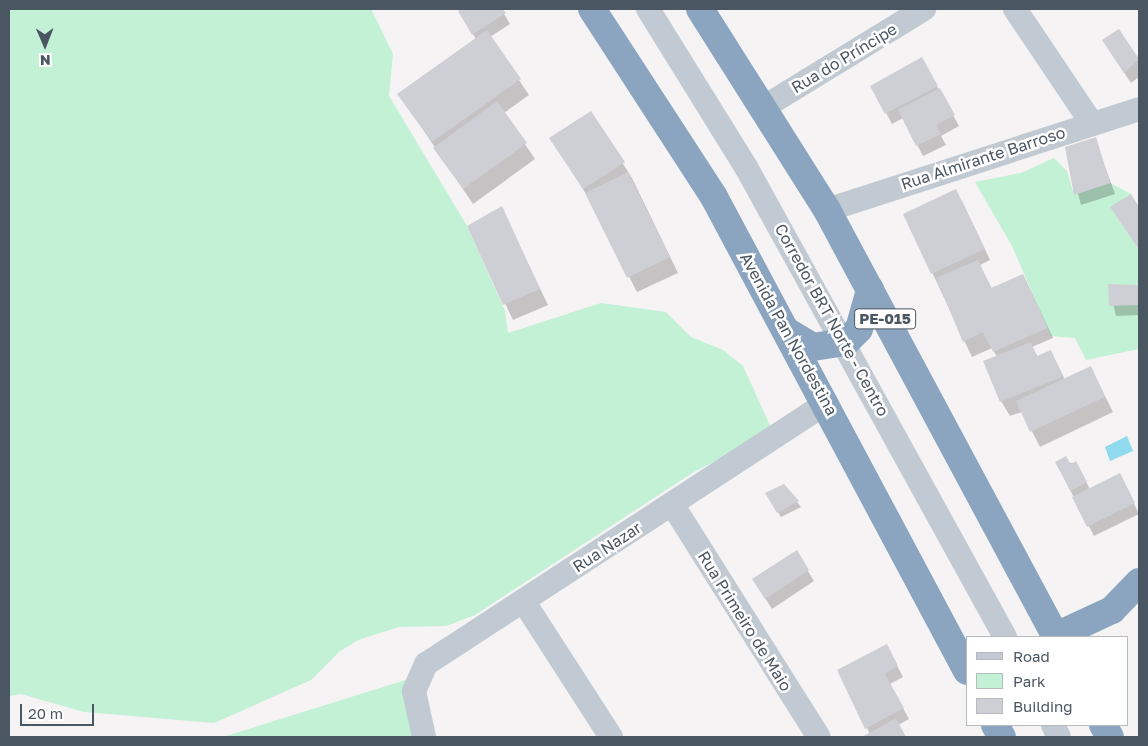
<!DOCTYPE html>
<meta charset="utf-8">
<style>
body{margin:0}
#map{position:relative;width:1148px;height:746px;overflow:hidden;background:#f5f3f3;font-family:"Golos Text",sans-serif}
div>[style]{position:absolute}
.green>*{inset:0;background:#c3f1d5}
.water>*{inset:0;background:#90daee}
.shadow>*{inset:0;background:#0003}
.building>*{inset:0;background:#cdcfd5}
.minor>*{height:24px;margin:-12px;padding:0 12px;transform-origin:12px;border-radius:12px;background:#c1cad2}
.highway>*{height:28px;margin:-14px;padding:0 14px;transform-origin:14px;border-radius:14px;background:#8ba5c1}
span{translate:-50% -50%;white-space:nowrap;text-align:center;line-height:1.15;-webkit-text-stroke:5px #fff;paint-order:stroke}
.shield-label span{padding:1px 4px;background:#fff;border:1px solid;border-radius:4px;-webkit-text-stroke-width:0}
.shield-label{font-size:15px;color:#4a5661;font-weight:700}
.street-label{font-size:16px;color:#4a5661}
.frame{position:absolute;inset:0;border:10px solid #4a5661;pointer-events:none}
.legend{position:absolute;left:966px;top:636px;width:162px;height:90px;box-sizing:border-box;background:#fff;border:1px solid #b7bbc0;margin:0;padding:6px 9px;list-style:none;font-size:15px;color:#4a5661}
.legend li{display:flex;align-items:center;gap:10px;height:25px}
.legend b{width:25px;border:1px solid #b7bbc0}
.north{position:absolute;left:20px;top:20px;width:50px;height:50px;-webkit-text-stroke:4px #fff;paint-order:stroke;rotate:179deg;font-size:14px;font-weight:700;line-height:20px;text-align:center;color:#4a5661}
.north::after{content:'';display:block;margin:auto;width:18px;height:22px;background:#4a5661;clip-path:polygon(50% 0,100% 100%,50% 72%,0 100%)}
.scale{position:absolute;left:20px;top:704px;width:74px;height:22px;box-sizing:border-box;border:2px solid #4a5661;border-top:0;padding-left:6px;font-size:15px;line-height:18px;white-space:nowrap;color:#4a5661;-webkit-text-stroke:4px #fff;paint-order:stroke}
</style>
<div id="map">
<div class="green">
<div style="clip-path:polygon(9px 9px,371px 9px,393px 54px,389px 96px,467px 226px,505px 311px,508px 333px,601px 303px,666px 312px,691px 337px,723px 350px,743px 366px,773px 432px,692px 473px,475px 615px,446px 626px,399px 627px,358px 640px,339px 652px,311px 680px,214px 723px,84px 712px,21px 694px,9px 696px)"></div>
<div style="clip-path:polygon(1054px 158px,1067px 171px,1074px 195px,1110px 183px,1131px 194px,1111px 208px,1139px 250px,1139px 349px,1086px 360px,1075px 338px,1051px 336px,1012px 246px,975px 182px,1021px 173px)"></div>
<div style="clip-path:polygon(412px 678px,429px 737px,223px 737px)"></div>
</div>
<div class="water">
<div style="clip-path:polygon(1127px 436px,1133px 451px,1110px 461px,1105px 447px)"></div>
</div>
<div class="shadow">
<div style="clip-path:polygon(464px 9px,501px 9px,510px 24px,490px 37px,529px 95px,504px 113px,535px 159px,473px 204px,399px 94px,476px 39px,459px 12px)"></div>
<div style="clip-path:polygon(1119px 30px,1139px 61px,1139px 77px,1131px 83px,1109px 50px)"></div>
<div style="clip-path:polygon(922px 59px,959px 126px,941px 136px,946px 145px,923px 156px,903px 118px,892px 124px,872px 86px)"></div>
<div style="clip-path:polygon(591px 113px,632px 178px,678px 273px,637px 292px,588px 197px,560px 153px)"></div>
<div style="clip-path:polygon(1095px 139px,1115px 194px,1081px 205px,1066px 147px)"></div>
<div style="clip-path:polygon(962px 201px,990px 260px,980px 265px,992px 289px,1023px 275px,1031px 291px,1053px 338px,1032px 347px,1038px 357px,1051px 351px,1065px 380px,1091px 368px,1113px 412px,1040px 447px,1022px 412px,1010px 416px,1001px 401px,997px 357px,992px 348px,972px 357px,905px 215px)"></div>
<div style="clip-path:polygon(501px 208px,548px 305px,513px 320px,469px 227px)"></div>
<div style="clip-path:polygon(1109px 285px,1139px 286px,1139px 315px,1116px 316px)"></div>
<div style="clip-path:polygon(1056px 463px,1076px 463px,1090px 489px,1125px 485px,1139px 514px,1094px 536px)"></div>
<div style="clip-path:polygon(783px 485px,801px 507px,781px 517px,767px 494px)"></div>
<div style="clip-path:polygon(796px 552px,814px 581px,772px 609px,760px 590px)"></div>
<div style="clip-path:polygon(892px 656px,903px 677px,890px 684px,909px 719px,898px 725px,905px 737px,864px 737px,870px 734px,839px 671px)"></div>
</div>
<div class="building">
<div style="clip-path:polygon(461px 9px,503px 9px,506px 13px,472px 35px,458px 11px)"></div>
<div style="clip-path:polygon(1119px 29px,1139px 59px,1124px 73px,1102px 40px)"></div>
<div style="clip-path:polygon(487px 30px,521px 79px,432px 142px,397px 94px)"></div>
<div style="clip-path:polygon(922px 57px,938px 86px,885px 114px,870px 86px)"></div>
<div style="clip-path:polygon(940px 88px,955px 115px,936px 125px,941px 134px,916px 146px,898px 110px)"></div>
<div style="clip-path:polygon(497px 101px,527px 143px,463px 189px,433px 148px)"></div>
<div style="clip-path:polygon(591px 111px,625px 162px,583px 189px,549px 138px)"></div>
<div style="clip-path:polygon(1096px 137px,1110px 183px,1074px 195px,1065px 147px)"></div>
<div style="clip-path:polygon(628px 172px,670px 257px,627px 278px,585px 193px)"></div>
<div style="clip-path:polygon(956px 189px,985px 249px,931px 274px,903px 214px)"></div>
<div style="clip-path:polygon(1131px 194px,1139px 207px,1139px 250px,1110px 207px)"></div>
<div style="clip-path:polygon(502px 206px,540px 289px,503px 305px,467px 226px)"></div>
<div style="clip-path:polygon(978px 260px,991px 288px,1023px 274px,1048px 328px,993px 352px,983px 332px,963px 342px,936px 278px)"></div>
<div style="clip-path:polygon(1108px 284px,1139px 285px,1139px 305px,1109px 306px)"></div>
<div style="clip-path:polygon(1031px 342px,1037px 356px,1051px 350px,1062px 377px,1000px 402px,983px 361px)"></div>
<div style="clip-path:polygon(1091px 366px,1105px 397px,1030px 432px,1016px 401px)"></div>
<div style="clip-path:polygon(1066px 456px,1071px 465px,1076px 461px,1087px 482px,1071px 491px,1055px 462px)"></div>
<div style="clip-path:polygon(1120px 473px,1135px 503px,1087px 527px,1072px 497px)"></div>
<div style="clip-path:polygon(784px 484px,799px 501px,777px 513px,765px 493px)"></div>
<div style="clip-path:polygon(797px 550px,809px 570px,765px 599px,752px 579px)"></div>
<div style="clip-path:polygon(887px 644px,898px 666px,885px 674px,904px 708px,865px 729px,837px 670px)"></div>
<div style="clip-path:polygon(896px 718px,906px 737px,862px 737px)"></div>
</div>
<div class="minor">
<div style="left:648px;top:9px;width:186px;rotate:58.2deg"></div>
<div style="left:746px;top:167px;width:537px;rotate:61.14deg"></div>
<div style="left:1015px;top:9px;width:136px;rotate:56.1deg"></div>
<div style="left:764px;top:107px;width:188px;rotate:-31.5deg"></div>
<div style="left:827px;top:210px;width:328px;rotate:-17.9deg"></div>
<div style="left:672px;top:504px;width:275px;rotate:57.8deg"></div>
<div style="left:524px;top:602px;width:161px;rotate:57.2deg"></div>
<div style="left:1053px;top:725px;width:13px;rotate:63deg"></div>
<div style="left:424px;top:737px;width:47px;rotate:-102.3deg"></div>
<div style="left:414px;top:691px;width:30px;rotate:-66deg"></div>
<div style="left:426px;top:664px;width:478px;rotate:-33.1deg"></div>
</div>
<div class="highway">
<div style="left:592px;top:9px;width:224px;rotate:57deg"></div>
<div style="left:714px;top:197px;width:537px;rotate:61.91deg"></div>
<div style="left:700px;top:9px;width:238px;rotate:57.7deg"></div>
<div style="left:827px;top:210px;width:485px;rotate:61.8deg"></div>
<div style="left:788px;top:332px;width:29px;rotate:31deg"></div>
<div style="left:813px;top:347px;width:33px;rotate:-9deg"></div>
<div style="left:846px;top:342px;width:18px;rotate:-45deg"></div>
<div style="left:859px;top:329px;width:41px;rotate:-74.2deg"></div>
<div style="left:1056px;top:636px;width:62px;rotate:-24.9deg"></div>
<div style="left:1112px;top:610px;width:39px;rotate:-46deg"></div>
<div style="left:995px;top:725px;width:14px;rotate:60deg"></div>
<div style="left:1103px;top:725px;width:14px;rotate:60deg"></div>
</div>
<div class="shield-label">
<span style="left:885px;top:319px">PE-015</span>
</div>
<div class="street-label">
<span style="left:844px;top:58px;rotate:-31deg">Rua do Príncipe</span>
<span style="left:983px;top:158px;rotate:-18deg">Rua Almirante Barroso</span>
<span style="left:832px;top:320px;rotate:61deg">Corredor BRT Norte - Centro</span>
<span style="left:789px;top:334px;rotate:61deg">Avenida Pan Nordestina</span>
<span style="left:607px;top:547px;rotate:-33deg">Rua Nazar</span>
<span style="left:745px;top:621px;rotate:58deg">Rua Primeiro de Maio</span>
</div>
<div class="frame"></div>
<ul class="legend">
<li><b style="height:6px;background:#c1cad2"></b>Road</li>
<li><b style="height:14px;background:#c3f1d5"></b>Park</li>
<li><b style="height:14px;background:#cdcfd5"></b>Building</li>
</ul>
<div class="north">N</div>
<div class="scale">20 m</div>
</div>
